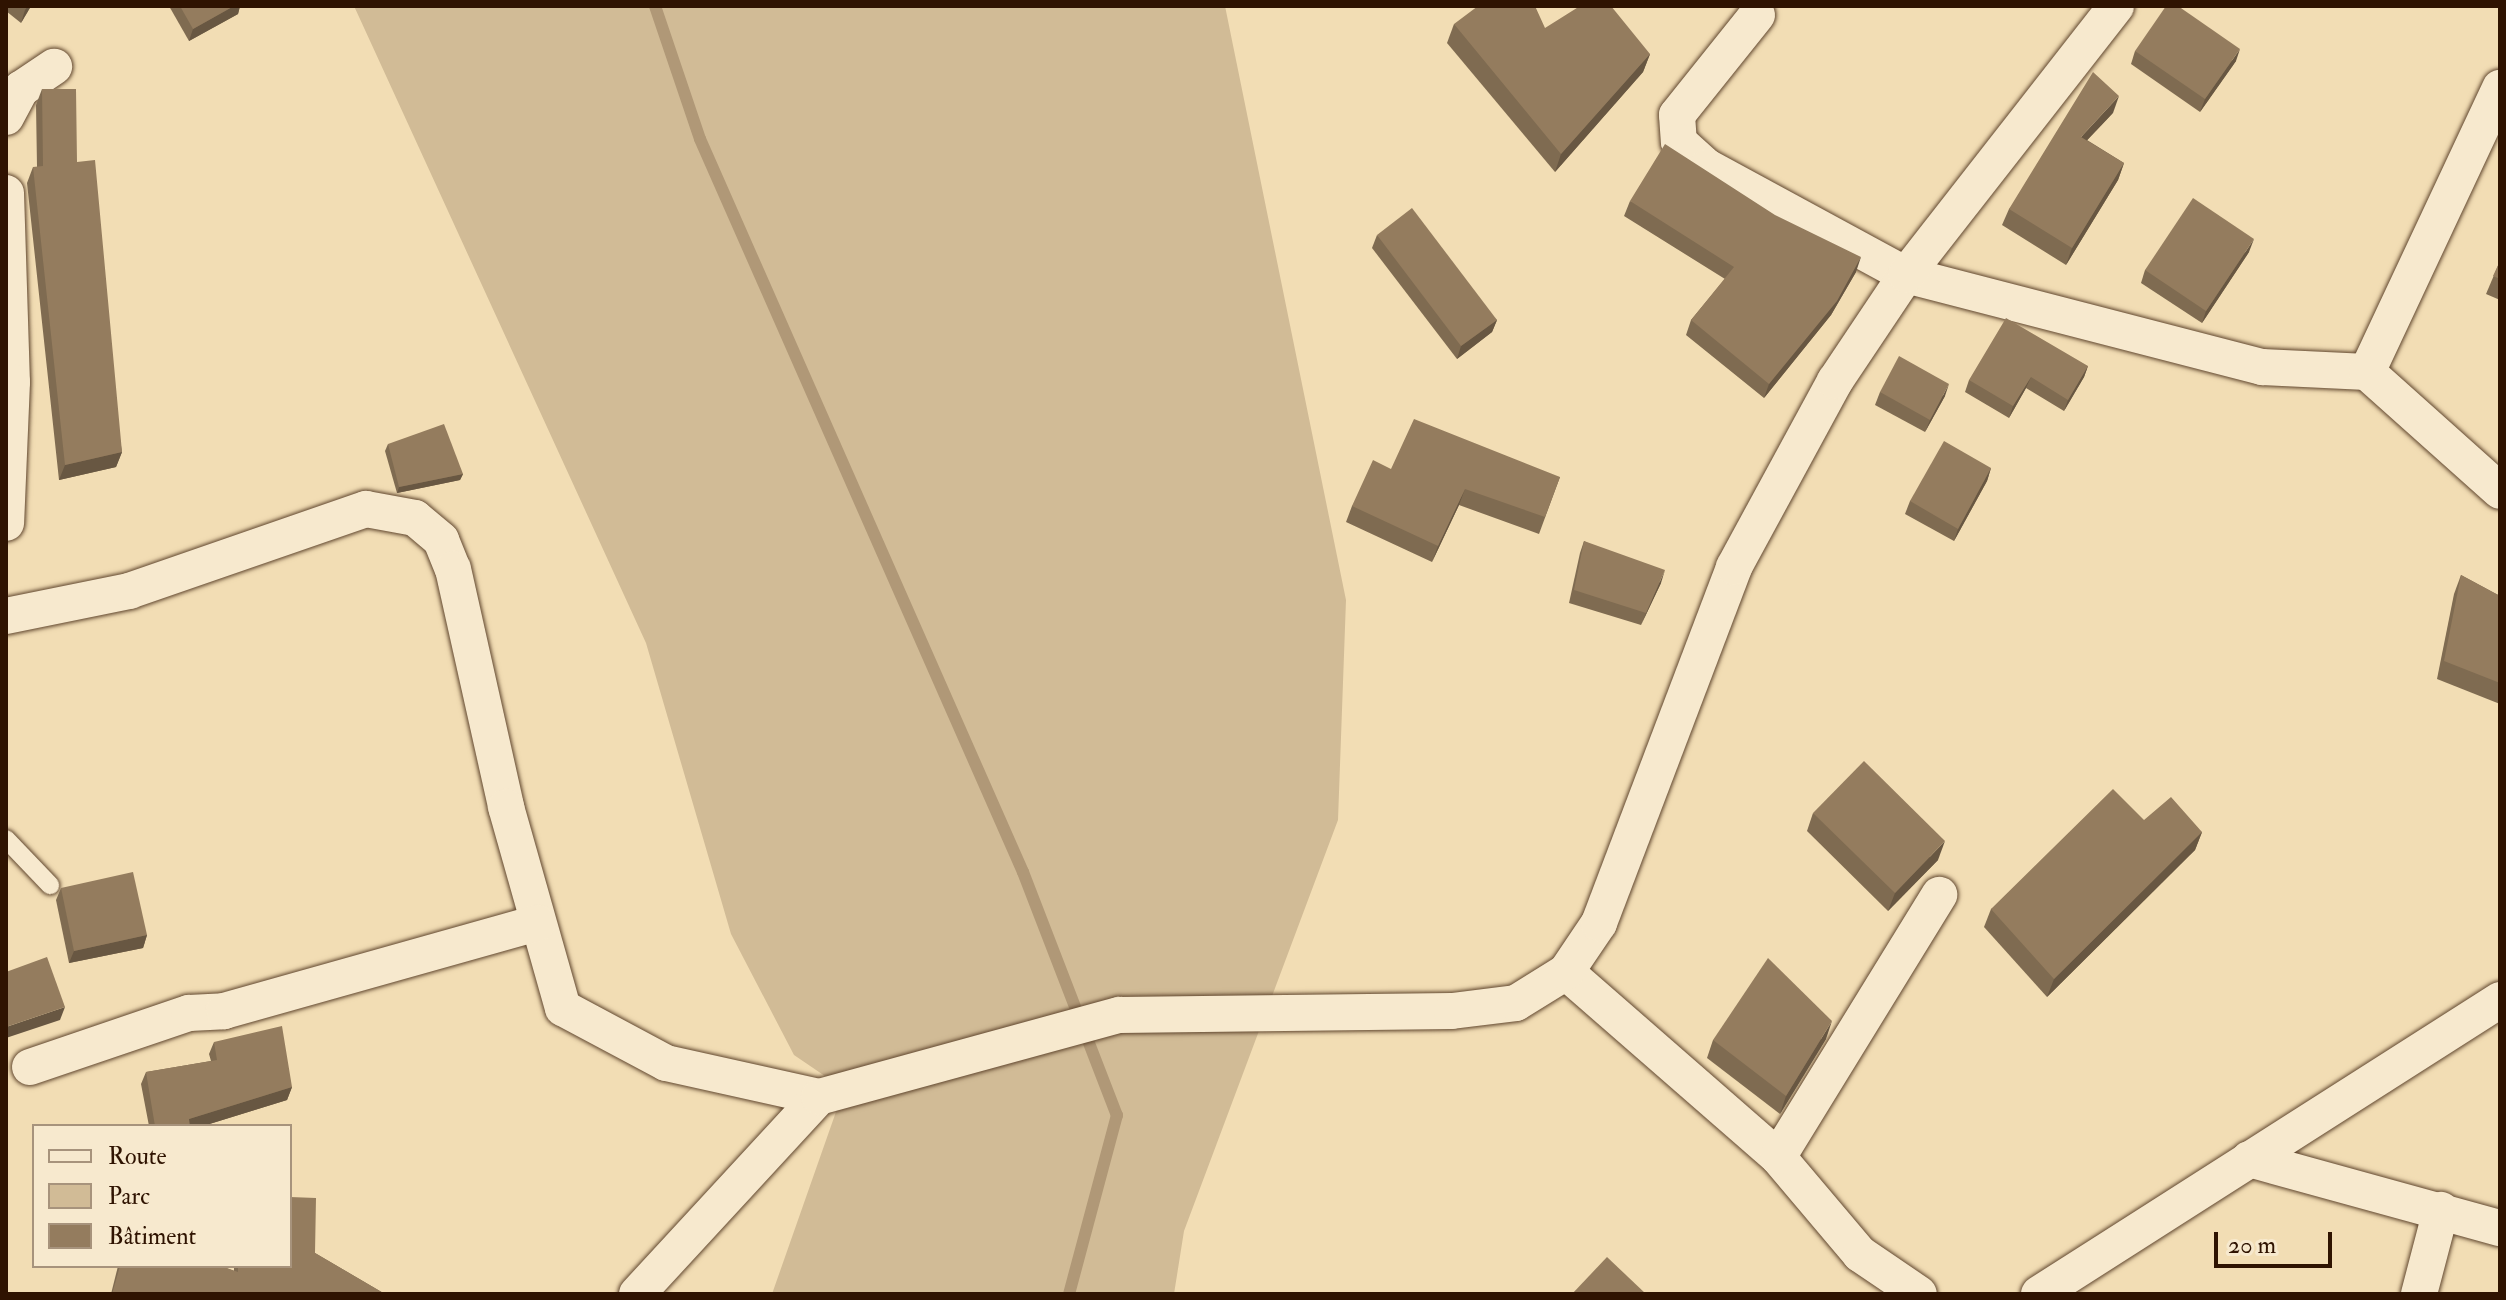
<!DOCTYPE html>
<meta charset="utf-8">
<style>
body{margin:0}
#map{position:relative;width:2506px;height:1300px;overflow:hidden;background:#f2ddb4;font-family:"IM FELL Double Pica",serif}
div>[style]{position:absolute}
.green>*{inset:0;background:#d1bb96}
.stream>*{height:12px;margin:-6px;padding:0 6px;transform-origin:6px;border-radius:6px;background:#b09877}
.roads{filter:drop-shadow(0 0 2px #60462e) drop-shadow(0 0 2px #60462e)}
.lane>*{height:18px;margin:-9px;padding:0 9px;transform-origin:9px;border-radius:9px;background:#f7e9ce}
.street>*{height:36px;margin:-18px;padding:0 18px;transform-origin:18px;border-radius:18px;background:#f7e9ce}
.wall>*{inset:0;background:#7f6b51}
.shaded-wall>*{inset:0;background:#685742}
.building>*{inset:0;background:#947c5e}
span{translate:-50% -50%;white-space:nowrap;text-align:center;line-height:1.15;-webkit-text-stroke:7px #f7e9ce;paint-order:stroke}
.frame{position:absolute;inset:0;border:8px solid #2f1301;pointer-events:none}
.legend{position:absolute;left:32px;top:1124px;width:260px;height:144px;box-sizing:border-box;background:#f7e9ce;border:2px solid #a7937c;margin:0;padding:10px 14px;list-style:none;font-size:24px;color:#2f1301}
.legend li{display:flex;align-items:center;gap:16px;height:40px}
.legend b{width:40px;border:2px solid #a7937c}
.scale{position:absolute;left:2214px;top:1232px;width:118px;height:36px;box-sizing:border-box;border:4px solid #2f1301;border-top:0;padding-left:10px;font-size:24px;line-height:28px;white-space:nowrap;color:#2f1301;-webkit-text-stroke:6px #f7e9ce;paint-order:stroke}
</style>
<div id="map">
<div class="green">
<div style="clip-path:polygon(354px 6px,1225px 6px,1346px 600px,1338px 820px,1184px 1231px,1174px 1294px,772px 1294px,844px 1089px,794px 1055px,731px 934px,646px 643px)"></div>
</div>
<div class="stream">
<div style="left:655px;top:6px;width:140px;rotate:71.3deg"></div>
<div style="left:700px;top:139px;width:801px;rotate:66.22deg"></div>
<div style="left:1023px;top:872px;width:261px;rotate:68.9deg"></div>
<div style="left:1117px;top:1115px;width:185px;rotate:105deg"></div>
</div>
<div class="roads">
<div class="lane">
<div style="left:6px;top:839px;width:64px;rotate:46.3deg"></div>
</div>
<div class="street">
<div style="left:1757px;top:15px;width:128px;rotate:128.7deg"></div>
<div style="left:1677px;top:115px;width:27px;rotate:86deg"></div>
<div style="left:1679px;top:142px;width:38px;rotate:42deg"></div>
<div style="left:1707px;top:167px;width:226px;rotate:28.5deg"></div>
<div style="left:1906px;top:275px;width:368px;rotate:14.5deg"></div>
<div style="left:2262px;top:367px;width:105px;rotate:2.7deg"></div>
<div style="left:2367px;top:372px;width:178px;rotate:41.8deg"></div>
<div style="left:6px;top:117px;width:32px;rotate:-62deg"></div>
<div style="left:21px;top:89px;width:40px;rotate:-34deg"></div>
<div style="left:6px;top:193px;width:189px;rotate:88.2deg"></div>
<div style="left:12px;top:382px;width:141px;rotate:92.4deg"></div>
<div style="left:2367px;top:372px;width:314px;rotate:-64.9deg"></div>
<div style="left:6px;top:616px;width:126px;rotate:-11.5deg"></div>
<div style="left:129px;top:591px;width:251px;rotate:-19.1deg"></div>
<div style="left:366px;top:509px;width:50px;rotate:10.4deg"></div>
<div style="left:415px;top:518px;width:34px;rotate:40deg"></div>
<div style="left:441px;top:540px;width:31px;rotate:68deg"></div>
<div style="left:453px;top:569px;width:244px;rotate:77.4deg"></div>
<div style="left:506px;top:807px;width:209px;rotate:74.2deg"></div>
<div style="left:563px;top:1008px;width:117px;rotate:28.1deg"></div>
<div style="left:666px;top:1063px;width:157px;rotate:12.5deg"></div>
<div style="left:1566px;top:972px;width:281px;rotate:41.1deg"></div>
<div style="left:1778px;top:1157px;width:127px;rotate:49.8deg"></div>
<div style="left:1860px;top:1254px;width:71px;rotate:34.1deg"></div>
<div style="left:30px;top:1067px;width:168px;rotate:-18.8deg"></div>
<div style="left:189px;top:1013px;width:35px;rotate:-3deg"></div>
<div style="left:224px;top:1011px;width:326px;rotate:-15.7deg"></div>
<div style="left:1778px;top:1157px;width:308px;rotate:-58.4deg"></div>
<div style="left:2249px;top:1159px;width:260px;rotate:15.4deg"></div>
<div style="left:637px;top:1294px;width:268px;rotate:-47.3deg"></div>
<div style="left:819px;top:1097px;width:311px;rotate:-15.3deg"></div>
<div style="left:1119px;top:1015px;width:333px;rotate:-0.7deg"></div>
<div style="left:1452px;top:1011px;width:64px;rotate:-7.1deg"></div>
<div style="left:1516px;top:1003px;width:59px;rotate:-31.8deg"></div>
<div style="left:1566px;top:972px;width:59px;rotate:-56deg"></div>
<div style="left:1599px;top:923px;width:381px;rotate:-69.2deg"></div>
<div style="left:1734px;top:567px;width:212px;rotate:-61.5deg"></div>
<div style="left:1835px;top:381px;width:128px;rotate:-56.2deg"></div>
<div style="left:1906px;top:275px;width:341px;rotate:-52deg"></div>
<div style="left:2039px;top:1294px;width:547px;rotate:-32.53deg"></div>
<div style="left:2419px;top:1294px;width:87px;rotate:-75.3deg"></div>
</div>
</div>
<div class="wall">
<div style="clip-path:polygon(6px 6px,31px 6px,21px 23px,6px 11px)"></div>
<div style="clip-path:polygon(169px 6px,240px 6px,238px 14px,189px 41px)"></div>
<div style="clip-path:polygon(1454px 24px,1650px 54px,1643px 72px,1555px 172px,1447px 43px)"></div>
<div style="clip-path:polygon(2135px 51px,2236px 61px,2200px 112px,2131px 64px)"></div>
<div style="clip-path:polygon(42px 89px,77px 162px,122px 452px,116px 467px,59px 480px,27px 183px,33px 167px,37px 167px,36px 105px)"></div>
<div style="clip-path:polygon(2113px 113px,2087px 140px,2124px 163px,2118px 180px,2066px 265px,2002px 225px,2009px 209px)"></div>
<div style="clip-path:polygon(1630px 201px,1856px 272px,1831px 315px,1764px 398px,1686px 335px,1691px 320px,1725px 279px,1624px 216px)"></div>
<div style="clip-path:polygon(1377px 235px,1497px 320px,1492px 332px,1457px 359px,1372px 248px)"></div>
<div style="clip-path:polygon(2249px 252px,2202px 323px,2141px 283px,2145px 270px)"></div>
<div style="clip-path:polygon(2500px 261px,2500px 300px,2486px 294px)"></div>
<div style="clip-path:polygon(2088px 366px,2084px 377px,2064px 411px,2026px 388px,2009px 418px,1965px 392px,1969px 380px)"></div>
<div style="clip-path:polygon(1880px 392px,1945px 396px,1925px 432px,1875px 405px)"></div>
<div style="clip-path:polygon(388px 444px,463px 474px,460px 480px,397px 493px,385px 451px)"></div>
<div style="clip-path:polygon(1991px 468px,1987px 481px,1954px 541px,1905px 514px,1910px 501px)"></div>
<div style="clip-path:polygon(1391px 469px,1560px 477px,1539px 534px,1459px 505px,1432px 562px,1346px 522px,1352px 506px)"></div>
<div style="clip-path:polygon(1584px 541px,1661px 583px,1641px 625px,1569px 603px,1580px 553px)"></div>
<div style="clip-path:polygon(2461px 575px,2500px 596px,2500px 704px,2437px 679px,2454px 594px)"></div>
<div style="clip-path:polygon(1813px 813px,1938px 860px,1888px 911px,1807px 831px)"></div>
<div style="clip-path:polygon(2144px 820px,2202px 832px,2195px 850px,2047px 997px,1984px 927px,1991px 909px)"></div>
<div style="clip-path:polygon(61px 888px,147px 935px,143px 948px,69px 963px,56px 900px)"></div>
<div style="clip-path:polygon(1826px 1039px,1780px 1114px,1707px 1058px,1713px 1040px)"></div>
<div style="clip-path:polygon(214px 1042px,292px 1087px,287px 1100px,203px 1126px,149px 1126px,141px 1084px,146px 1072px,211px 1061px,209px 1054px)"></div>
<div style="clip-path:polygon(315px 1253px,385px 1294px,111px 1294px,118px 1266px,221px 1266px,234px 1271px,234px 1266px,290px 1266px)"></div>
</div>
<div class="shaded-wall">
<div style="clip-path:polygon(28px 6px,31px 6px,21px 23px,25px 10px)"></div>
<div style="clip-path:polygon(234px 6px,240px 6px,238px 14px,189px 41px,193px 29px)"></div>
<div style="clip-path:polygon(2240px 49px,2236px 61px,2200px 112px,2205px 99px)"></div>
<div style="clip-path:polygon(1650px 54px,1643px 72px,1555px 172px,1561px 154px)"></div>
<div style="clip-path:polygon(2119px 96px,2113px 113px,2075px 153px,2081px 137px)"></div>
<div style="clip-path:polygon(2124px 163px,2118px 180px,2066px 265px,2072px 248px)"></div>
<div style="clip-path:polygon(2254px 239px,2249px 252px,2202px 323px,2206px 311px)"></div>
<div style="clip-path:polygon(1861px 257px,1856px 272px,1831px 315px,1764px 398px,1769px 384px)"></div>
<div style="clip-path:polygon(1497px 320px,1492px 332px,1457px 359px,1461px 346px)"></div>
<div style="clip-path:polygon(2088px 366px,2084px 377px,2064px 411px,2068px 400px)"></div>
<div style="clip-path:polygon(2031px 377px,2026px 388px,2009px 418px,2013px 406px)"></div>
<div style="clip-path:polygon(1949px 384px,1945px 396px,1925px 432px,1930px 420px)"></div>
<div style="clip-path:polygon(122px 452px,116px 467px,59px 480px,65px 465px)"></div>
<div style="clip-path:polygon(1991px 468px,1987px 481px,1954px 541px,1958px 529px)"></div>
<div style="clip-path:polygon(463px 474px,460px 480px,397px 493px,399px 487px)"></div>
<div style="clip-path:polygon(1465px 489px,1459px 505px,1432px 562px,1438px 546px)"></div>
<div style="clip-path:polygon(1665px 570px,1661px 583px,1641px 625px,1646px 613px)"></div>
<div style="clip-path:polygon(2202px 832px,2195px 850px,2047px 997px,2054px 979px)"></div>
<div style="clip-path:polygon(1945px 841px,1938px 860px,1888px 911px,1895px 893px)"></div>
<div style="clip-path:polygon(147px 935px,143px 948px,69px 963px,74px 951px)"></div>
<div style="clip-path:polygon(65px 1007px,60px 1020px,6px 1038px,6px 1027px)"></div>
<div style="clip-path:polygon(1832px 1021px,1826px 1039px,1780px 1114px,1786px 1096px)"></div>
<div style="clip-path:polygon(292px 1087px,287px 1100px,203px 1126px,187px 1126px,189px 1119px)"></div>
</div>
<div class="building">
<div style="clip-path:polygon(180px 6px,234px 6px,193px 29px)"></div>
<div style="clip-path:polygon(1478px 6px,1535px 6px,1545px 28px,1580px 6px,1611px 6px,1650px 54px,1561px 154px,1454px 24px)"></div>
<div style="clip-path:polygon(2166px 6px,2178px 6px,2240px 49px,2205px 99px,2135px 51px)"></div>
<div style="clip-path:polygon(2093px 72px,2119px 96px,2081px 137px,2124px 163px,2072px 248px,2009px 209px)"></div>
<div style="clip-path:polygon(42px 89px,76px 89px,77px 162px,95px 160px,122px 452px,65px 465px,33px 167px,43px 166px)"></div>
<div style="clip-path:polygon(1665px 144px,1775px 215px,1861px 257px,1837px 301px,1769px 384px,1691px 320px,1734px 267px,1630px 201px)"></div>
<div style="clip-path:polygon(2193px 198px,2254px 239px,2206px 311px,2145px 270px)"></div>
<div style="clip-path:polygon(1412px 208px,1497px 320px,1461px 346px,1377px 235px)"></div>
<div style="clip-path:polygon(2500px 261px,2500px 279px,2493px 276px)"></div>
<div style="clip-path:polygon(2006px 318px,2088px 366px,2068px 400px,2031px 377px,2013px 406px,1969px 380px)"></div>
<div style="clip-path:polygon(1899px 356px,1949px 384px,1930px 420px,1880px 392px)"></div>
<div style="clip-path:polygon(1414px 419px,1560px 477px,1545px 517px,1465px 489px,1438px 546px,1352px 506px,1373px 460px,1391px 469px)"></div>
<div style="clip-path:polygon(444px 424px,463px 474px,399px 487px,388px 444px)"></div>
<div style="clip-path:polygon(1944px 441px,1991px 468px,1958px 529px,1910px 501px)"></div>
<div style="clip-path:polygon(1584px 541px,1665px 570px,1646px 613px,1574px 590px)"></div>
<div style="clip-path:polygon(2461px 575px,2500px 596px,2500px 683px,2444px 661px)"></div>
<div style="clip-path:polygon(1864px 761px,1945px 841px,1895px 893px,1813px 813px)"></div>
<div style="clip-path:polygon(2113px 789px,2144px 820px,2171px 797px,2202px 832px,2054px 979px,1991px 909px)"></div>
<div style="clip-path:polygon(133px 872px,147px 935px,74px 951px,61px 888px)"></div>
<div style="clip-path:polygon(47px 957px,65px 1007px,6px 1027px,6px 972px)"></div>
<div style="clip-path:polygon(1768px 958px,1832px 1021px,1786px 1096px,1713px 1040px)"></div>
<div style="clip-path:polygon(282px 1026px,292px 1087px,189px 1119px,190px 1126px,155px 1126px,146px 1072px,217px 1060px,214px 1042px)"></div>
<div style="clip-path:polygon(290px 1197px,316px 1198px,315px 1253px,385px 1294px,112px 1294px,120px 1266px,221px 1266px,238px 1272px,238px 1266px,290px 1266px)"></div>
<div style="clip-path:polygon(1607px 1257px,1646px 1294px,1572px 1294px)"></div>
</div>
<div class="frame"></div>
<ul class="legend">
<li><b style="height:10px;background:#f7e9ce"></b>Route</li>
<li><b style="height:22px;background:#d1bb96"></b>Parc</li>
<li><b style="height:22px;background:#947c5e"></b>Bâtiment</li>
</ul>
<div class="scale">20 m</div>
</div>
